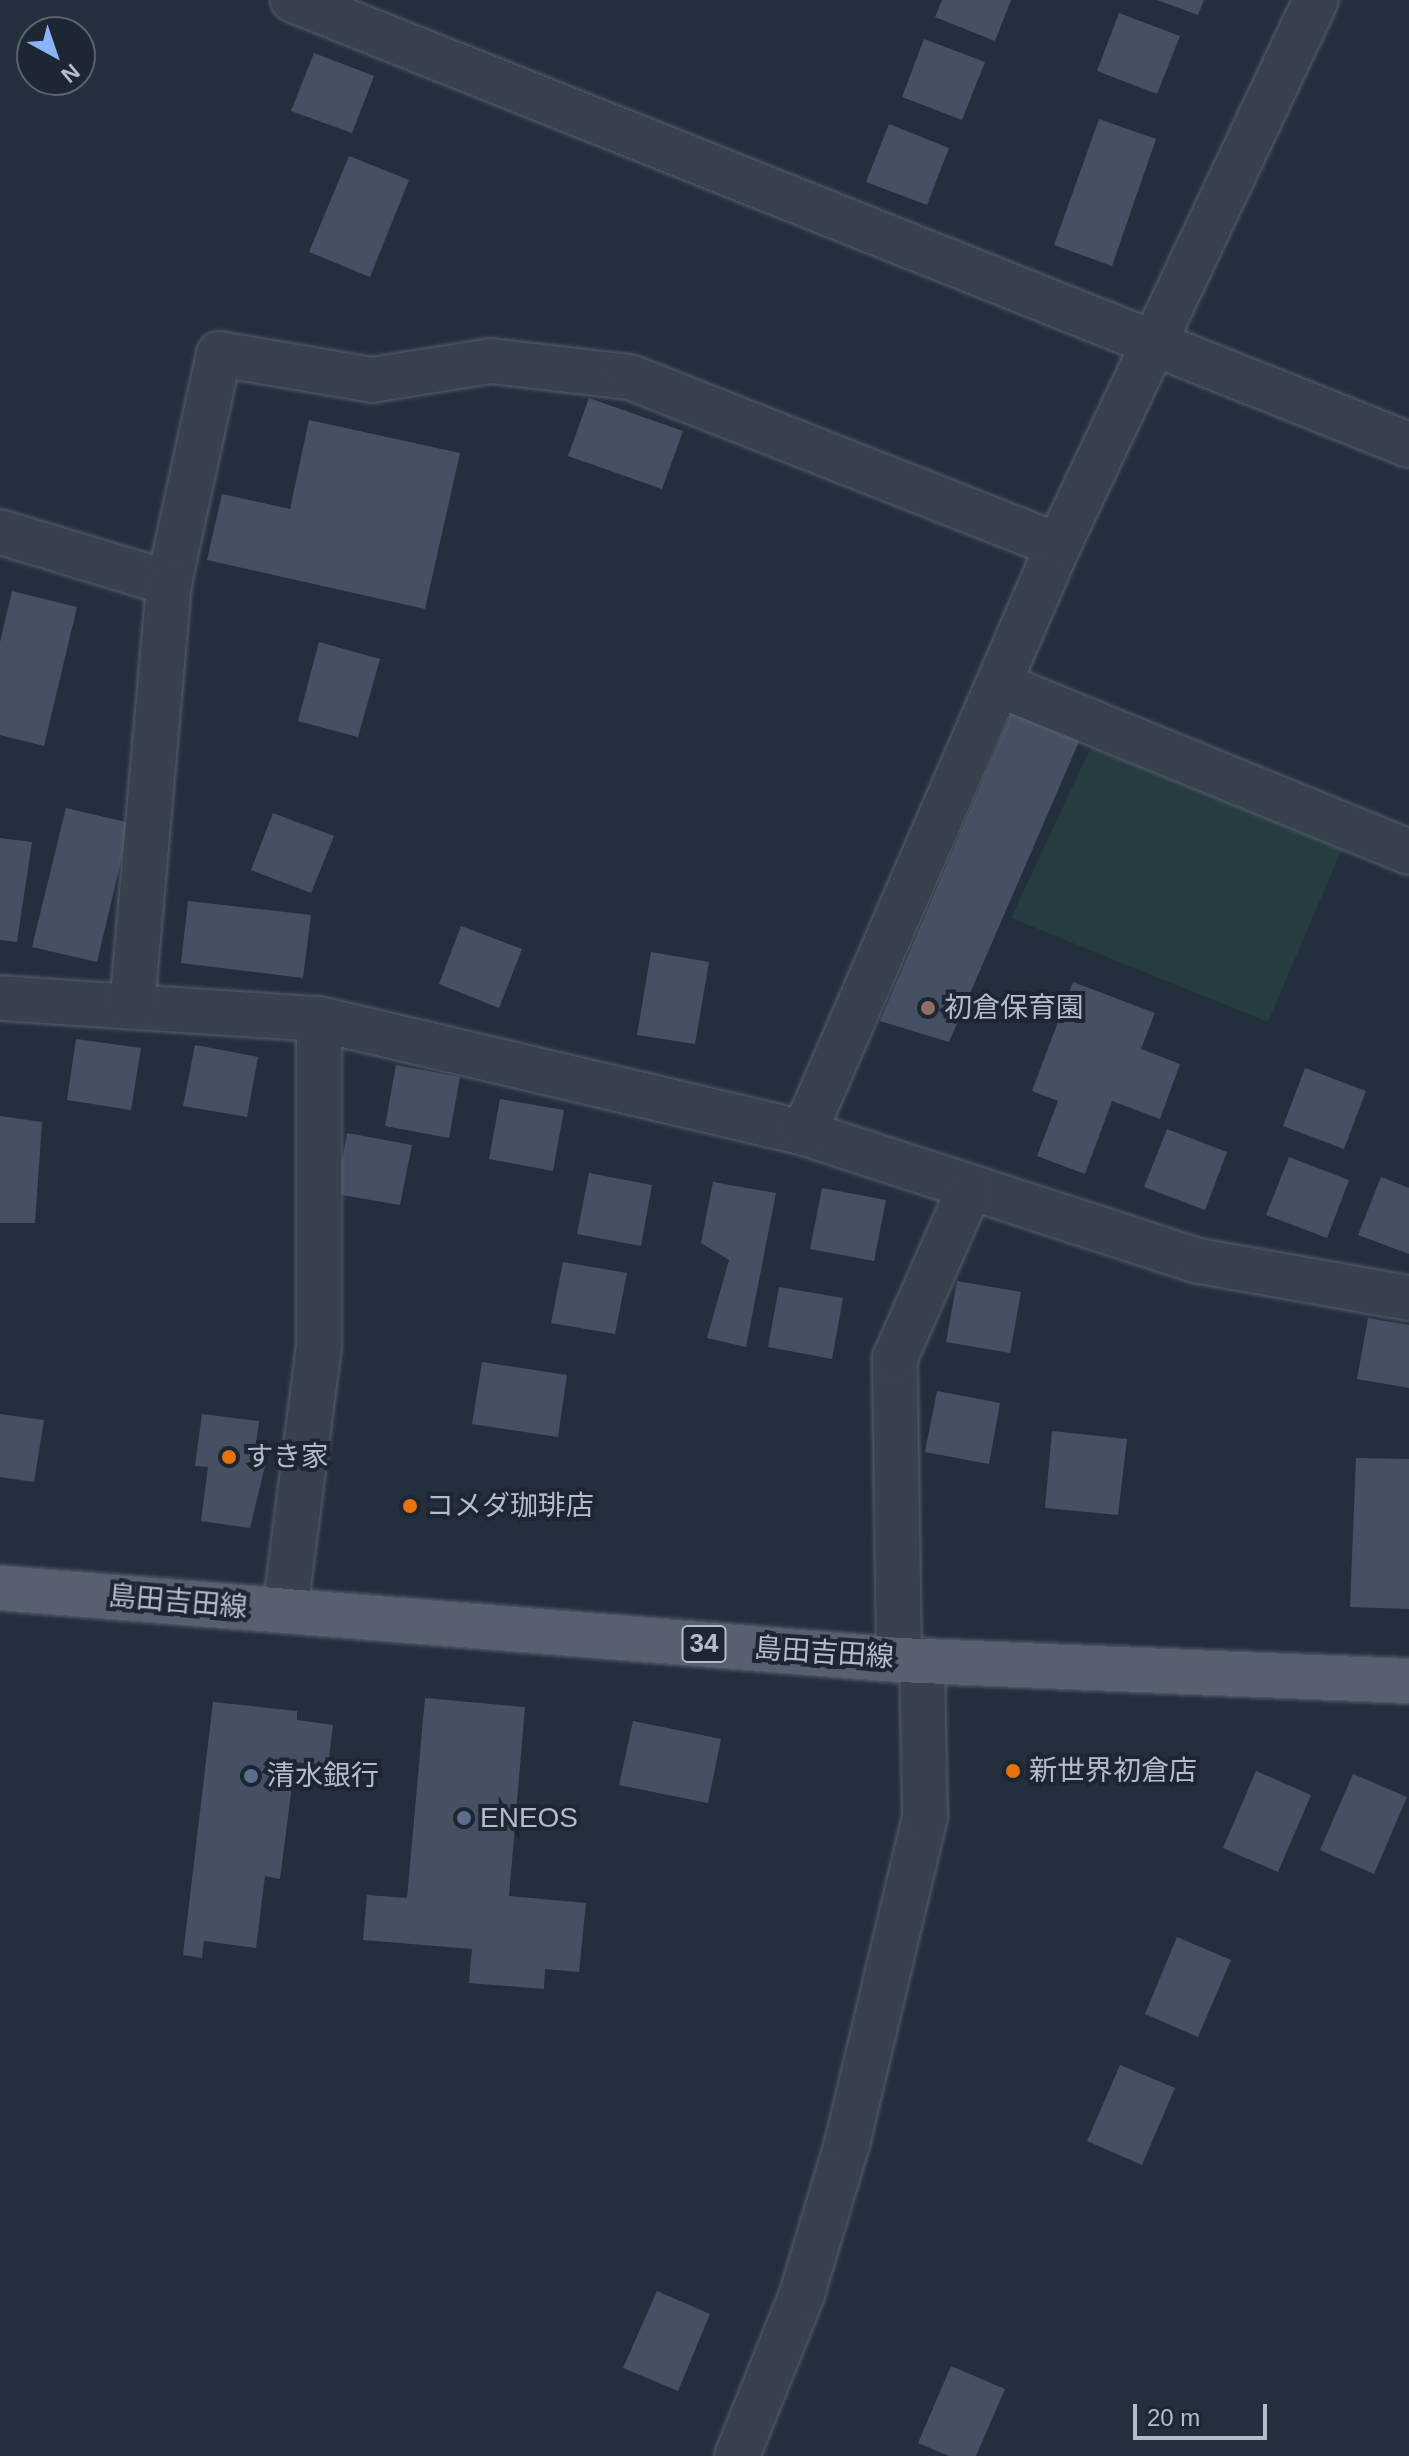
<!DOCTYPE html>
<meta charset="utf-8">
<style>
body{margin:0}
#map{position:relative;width:1409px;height:2456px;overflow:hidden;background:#242f3e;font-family:Helvetica,"Noto Sans JP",sans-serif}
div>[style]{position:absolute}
.green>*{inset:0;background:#263c3f}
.building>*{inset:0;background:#455162}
.roads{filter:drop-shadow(0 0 2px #565f6c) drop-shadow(0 0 2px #565f6c)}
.street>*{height:44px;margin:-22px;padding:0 22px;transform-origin:22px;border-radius:22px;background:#38414e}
.primary>*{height:44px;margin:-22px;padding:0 22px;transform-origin:22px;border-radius:22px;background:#56606e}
.dots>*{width:22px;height:22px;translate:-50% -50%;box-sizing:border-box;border:4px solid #1d2633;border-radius:50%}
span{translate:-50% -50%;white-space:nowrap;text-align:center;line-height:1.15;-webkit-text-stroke:8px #1d2633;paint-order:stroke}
.shield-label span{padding:2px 6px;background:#1d2633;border:2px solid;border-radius:6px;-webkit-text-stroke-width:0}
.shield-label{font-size:26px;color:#b4bcc9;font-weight:700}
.poi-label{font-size:28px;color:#b4bcc9}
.left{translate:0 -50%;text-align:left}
.street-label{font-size:28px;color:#b4bcc9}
.north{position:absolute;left:16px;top:16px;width:80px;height:80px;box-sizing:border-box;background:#1d2633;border:2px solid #59626f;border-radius:50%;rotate:140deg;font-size:22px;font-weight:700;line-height:32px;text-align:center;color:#b4bcc9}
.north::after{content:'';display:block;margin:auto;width:28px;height:36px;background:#8ab4f8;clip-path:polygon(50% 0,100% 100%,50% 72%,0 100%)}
.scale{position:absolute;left:1133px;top:2404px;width:134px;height:36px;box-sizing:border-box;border:4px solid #b4bcc9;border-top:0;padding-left:10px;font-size:24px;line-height:28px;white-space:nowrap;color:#b4bcc9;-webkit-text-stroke:6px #1d2633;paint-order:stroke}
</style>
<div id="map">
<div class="green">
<div style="clip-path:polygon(1091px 747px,1342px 849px,1268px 1022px,1011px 918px)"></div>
</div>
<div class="building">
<div style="clip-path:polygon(942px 0,1011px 0,995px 41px,935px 17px)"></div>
<div style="clip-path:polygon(1157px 0,1204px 0,1198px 15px)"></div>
<div style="clip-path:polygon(1119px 13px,1180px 36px,1157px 94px,1097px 71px)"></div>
<div style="clip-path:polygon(924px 39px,985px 62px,962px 120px,902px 97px)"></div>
<div style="clip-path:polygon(314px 53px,374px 76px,352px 133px,291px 111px)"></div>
<div style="clip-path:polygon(1099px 119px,1156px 139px,1112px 266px,1054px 245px)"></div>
<div style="clip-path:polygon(889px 124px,949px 148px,927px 205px,866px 182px)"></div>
<div style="clip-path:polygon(349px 156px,409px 180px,370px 277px,309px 252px)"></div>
<div style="clip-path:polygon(589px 398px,683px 431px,662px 489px,568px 456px)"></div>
<div style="clip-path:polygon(309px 420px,460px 453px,425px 609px,207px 560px,222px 494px,290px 509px)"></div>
<div style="clip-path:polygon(12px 591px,77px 607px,44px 746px,0 735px,0 642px)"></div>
<div style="clip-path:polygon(319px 642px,380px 659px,358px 737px,298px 721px)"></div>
<div style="clip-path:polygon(1012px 712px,1081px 737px,949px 1042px,880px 1021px)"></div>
<div style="clip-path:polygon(66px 808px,130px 823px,97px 962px,32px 947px)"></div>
<div style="clip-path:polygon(273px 813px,334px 836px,311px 893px,251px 870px)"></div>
<div style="clip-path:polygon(0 838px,32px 842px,17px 942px,0 940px)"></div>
<div style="clip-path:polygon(188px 901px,311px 915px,303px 978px,181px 963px)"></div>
<div style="clip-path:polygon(461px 926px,522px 949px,499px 1008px,439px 984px)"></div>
<div style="clip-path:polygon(651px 952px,709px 962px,695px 1044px,637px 1035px)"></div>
<div style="clip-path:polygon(1073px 982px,1155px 1013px,1141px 1049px,1180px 1064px,1160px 1119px,1112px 1101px,1085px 1174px,1037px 1156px,1058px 1101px,1032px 1091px)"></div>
<div style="clip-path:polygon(76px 1039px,141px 1048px,131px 1110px,67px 1100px)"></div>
<div style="clip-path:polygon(195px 1045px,258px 1057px,247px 1117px,183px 1106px)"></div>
<div style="clip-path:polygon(396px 1065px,460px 1077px,449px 1138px,385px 1126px)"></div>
<div style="clip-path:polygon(1305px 1068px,1366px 1091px,1344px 1149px,1283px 1126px)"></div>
<div style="clip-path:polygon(500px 1099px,564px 1110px,553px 1171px,489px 1159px)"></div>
<div style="clip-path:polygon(0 1116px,42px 1122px,35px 1223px,0 1223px)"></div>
<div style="clip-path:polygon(1167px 1129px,1227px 1152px,1205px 1210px,1144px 1187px)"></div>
<div style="clip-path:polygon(347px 1133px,412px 1145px,400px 1205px,336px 1194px)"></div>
<div style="clip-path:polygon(1289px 1157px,1349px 1180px,1327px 1238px,1266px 1215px)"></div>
<div style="clip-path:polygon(589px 1173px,652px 1185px,641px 1246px,577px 1234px)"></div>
<div style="clip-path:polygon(1381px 1177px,1409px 1188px,1409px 1254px,1358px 1235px)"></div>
<div style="clip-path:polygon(713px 1182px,776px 1193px,746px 1347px,707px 1338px,729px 1260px,701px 1243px)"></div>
<div style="clip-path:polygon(822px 1188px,886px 1200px,874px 1261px,810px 1249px)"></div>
<div style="clip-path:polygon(563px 1262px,627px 1273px,615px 1334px,551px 1323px)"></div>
<div style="clip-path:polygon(957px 1281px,1021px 1292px,1010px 1353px,946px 1342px)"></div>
<div style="clip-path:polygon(779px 1287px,843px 1298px,832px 1359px,768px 1347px)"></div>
<div style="clip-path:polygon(1368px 1318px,1409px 1325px,1409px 1388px,1357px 1379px)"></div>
<div style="clip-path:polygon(482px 1362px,567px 1375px,558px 1437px,472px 1424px)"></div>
<div style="clip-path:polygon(937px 1391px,1000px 1403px,989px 1464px,925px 1452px)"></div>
<div style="clip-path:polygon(0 1414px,44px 1420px,34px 1482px,0 1477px)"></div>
<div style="clip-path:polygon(202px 1414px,259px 1421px,254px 1460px,266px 1462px,250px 1528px,201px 1521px,208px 1467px,195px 1466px)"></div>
<div style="clip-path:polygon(1052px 1431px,1127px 1439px,1118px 1515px,1045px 1508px)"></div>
<div style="clip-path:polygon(1356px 1458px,1409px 1459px,1409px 1609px,1350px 1607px)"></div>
<div style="clip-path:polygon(425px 1698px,525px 1707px,509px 1896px,586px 1903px,579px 1972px,545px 1969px,544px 1989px,469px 1983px,472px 1949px,363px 1940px,367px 1895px,407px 1898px)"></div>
<div style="clip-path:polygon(213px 1702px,297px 1711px,297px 1720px,333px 1725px,328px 1766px,295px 1762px,280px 1879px,265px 1876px,256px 1948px,204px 1941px,202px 1958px,183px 1955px)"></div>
<div style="clip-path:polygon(633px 1721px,721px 1739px,708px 1803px,619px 1785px)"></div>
<div style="clip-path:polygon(1256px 1771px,1311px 1795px,1278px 1872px,1223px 1848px)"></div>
<div style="clip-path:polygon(1353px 1774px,1407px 1797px,1374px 1874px,1320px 1850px)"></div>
<div style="clip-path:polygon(1177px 1937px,1231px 1960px,1198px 2037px,1145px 2014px)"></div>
<div style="clip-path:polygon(1120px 2065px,1175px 2088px,1142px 2165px,1087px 2141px)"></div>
<div style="clip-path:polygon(657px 2291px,710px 2314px,678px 2391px,623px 2368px)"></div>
<div style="clip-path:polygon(951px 2366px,1005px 2389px,976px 2456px,949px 2456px,918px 2443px)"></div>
</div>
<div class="roads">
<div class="street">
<div style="left:293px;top:0;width:1201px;rotate:21.74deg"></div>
<div style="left:0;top:532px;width:177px;rotate:16.8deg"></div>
<div style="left:169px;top:583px;width:234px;rotate:-77.7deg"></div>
<div style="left:219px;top:354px;width:155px;rotate:9.6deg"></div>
<div style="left:372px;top:380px;width:121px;rotate:-9.1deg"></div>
<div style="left:491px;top:361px;width:140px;rotate:6.6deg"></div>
<div style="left:630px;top:377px;width:460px;rotate:21.5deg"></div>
<div style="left:1000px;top:685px;width:442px;rotate:22.2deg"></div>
<div style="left:0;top:998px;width:320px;rotate:3.8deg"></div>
<div style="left:319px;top:1019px;width:498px;rotate:13.2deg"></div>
<div style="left:804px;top:1133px;width:415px;rotate:18deg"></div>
<div style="left:1199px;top:1261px;width:213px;rotate:10deg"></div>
<div style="left:132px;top:1007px;width:426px;rotate:-85deg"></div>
<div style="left:804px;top:1133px;width:640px;rotate:-66.6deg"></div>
<div style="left:1058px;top:546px;width:604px;rotate:-64.71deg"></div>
<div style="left:285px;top:1611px;width:267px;rotate:-82.7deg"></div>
<div style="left:319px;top:1346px;width:327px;rotate:-90deg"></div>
<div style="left:899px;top:1660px;width:302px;rotate:-90.8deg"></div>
<div style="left:895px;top:1358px;width:184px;rotate:-66.2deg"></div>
<div style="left:737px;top:2456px;width:175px;rotate:-68.1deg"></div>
<div style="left:802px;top:2294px;width:157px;rotate:-73.3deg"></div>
<div style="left:847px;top:2144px;width:337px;rotate:-76.6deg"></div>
<div style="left:925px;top:1816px;width:156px;rotate:-91.1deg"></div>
</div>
<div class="primary">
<div style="left:0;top:1588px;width:902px;rotate:4.58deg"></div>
<div style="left:899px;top:1660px;width:510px;rotate:2.36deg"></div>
</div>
</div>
<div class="dots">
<div style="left:928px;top:1008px;background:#8d6e63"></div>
<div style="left:229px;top:1457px;background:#e8710a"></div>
<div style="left:410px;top:1506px;background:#e8710a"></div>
<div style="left:1013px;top:1771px;background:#e8710a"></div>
<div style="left:251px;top:1776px;background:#5c6f8a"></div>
<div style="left:464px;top:1818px;background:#5c6f8a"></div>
</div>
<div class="shield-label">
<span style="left:704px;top:1644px">34</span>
</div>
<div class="poi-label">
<span class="left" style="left:944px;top:1008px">初倉保育園</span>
<span class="left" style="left:245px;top:1457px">すき家</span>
<span class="left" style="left:426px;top:1506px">コメダ珈琲店</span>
<span class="left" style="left:1029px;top:1771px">新世界初倉店</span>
<span class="left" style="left:267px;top:1776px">清水銀行</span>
<span class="left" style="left:480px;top:1818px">ENEOS</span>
</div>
<div class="street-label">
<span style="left:178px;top:1602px;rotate:5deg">島田吉田線</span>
<span style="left:824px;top:1653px;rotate:4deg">島田吉田線</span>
</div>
<div class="north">N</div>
<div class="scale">20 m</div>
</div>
